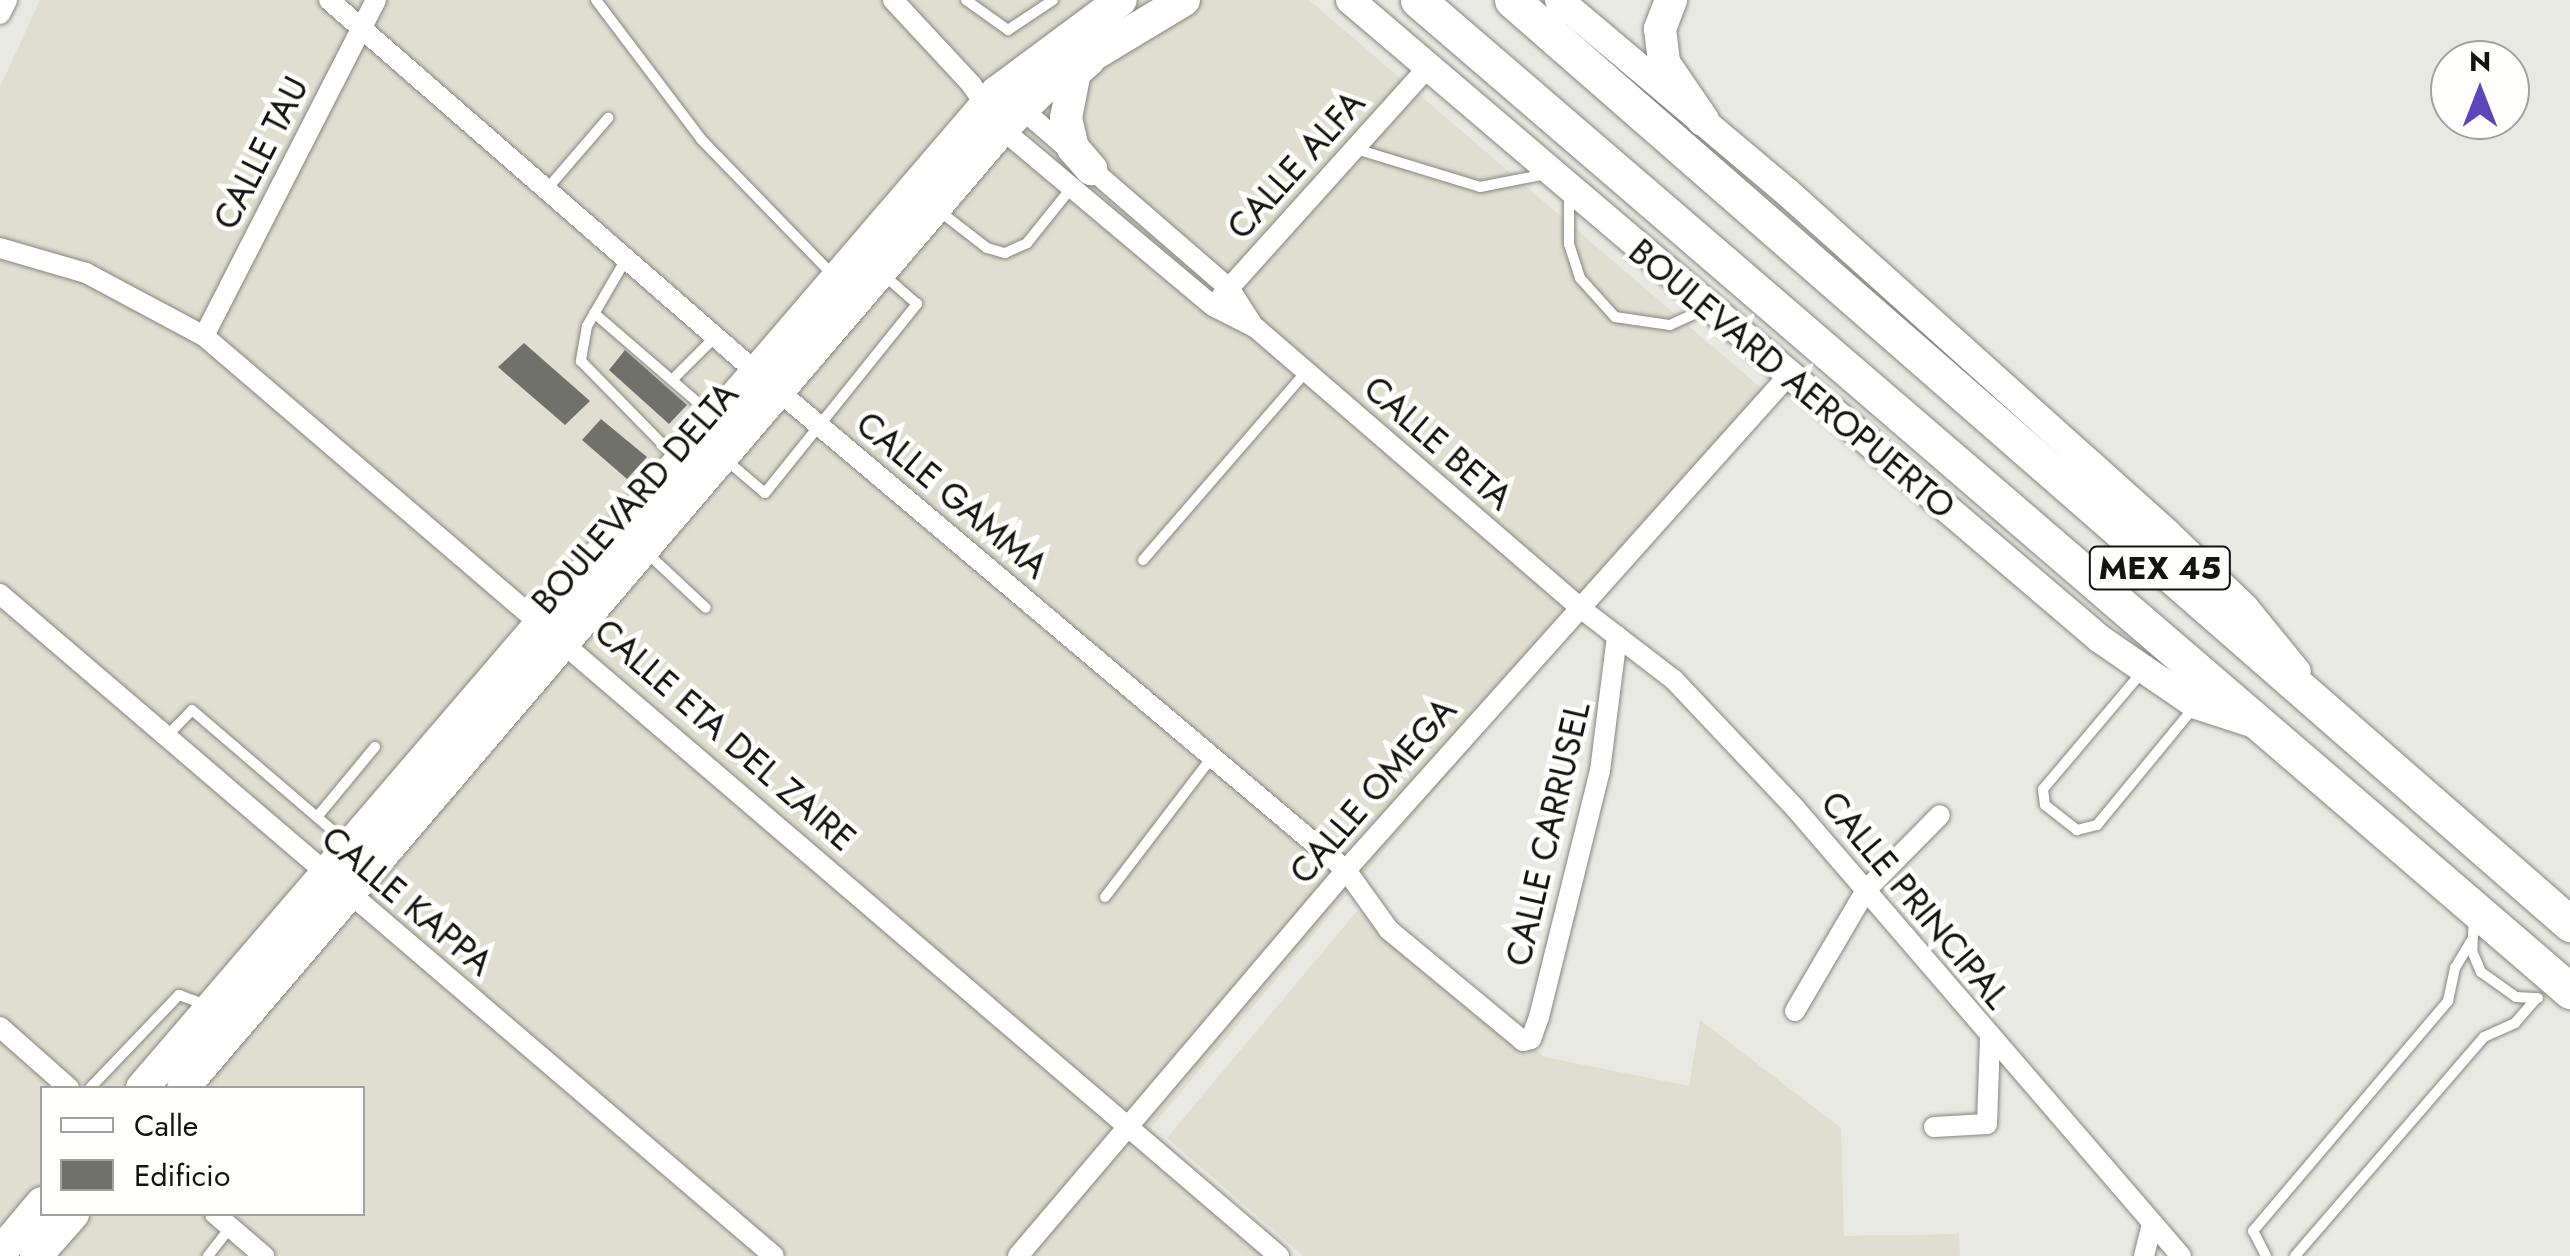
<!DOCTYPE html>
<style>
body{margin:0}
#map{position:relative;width:2570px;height:1256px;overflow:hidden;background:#e9e9e3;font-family:Jost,sans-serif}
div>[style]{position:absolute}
.built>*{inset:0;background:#dfded0}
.building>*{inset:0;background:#71716c}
.roads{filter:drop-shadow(0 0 2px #868681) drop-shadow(0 0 2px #868681)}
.service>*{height:10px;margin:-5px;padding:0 5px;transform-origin:5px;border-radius:5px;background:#fff}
.minor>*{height:20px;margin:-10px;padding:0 10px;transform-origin:10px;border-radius:10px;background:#fff}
.tertiary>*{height:28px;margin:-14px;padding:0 14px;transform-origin:14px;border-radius:14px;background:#fff}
.primary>*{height:32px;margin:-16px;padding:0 16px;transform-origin:16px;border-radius:16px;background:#fff}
.trunk>*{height:35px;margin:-17.5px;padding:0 17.5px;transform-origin:17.5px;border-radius:17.5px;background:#fff}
span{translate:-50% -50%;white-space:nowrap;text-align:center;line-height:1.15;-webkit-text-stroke:9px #fffffe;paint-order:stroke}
.shield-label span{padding:2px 8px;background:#fffffe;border:2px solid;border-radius:8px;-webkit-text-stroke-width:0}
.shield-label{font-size:32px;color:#131311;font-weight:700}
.street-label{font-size:35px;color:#131311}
.legend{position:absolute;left:40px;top:1086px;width:325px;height:130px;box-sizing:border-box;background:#fffffe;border:2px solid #a1a19f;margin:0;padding:12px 18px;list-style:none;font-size:30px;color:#131311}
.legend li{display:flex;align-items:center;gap:20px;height:50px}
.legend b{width:50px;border:2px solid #a1a19f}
.north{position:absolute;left:2430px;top:40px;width:100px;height:100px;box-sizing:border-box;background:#fffffe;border:2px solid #a1a19f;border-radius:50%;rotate:0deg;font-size:28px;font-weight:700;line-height:40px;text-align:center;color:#131311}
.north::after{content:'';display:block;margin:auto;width:35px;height:45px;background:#5c45bd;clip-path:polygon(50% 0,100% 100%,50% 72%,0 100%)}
</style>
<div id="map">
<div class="built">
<div style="clip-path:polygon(evenodd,40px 0,1309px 0,1768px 394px,1150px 1129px,1291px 1256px,0 1256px,0 87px,40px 0,42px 1088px,362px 1088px,362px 1214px,42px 1214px,42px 1088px)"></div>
<div style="clip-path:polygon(1357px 911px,1526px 1055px,1534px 1047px,1544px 1057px,1689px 1086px,1700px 1020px,1841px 1128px,1844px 1236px,1959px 1234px,1960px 1256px,1303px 1256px,1167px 1138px)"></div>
</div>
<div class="building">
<div style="clip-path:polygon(524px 343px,590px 401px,565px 425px,498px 367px)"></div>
<div style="clip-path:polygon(625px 350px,687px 405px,669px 424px,609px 370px)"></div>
<div style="clip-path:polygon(601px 419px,647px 457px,627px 479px,582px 440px)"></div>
</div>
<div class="roads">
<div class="service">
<div style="left:596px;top:0;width:174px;rotate:52.9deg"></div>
<div style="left:701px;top:139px;width:190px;rotate:45.9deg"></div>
<div style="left:966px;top:0;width:52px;rotate:35.5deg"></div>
<div style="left:1008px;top:30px;width:54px;rotate:-33.7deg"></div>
<div style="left:1356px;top:149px;width:130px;rotate:17deg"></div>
<div style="left:1480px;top:187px;width:67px;rotate:-11.1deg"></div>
<div style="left:547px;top:189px;width:94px;rotate:-49.3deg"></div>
<div style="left:1569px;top:195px;width:49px;rotate:90deg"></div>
<div style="left:1569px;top:244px;width:36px;rotate:72deg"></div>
<div style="left:1580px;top:278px;width:52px;rotate:48.1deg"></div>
<div style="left:1615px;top:317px;width:56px;rotate:8.3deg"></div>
<div style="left:1670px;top:325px;width:41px;rotate:-24.7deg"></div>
<div style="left:938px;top:210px;width:62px;rotate:37.8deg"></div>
<div style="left:987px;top:248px;width:19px;rotate:16deg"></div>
<div style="left:1005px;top:253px;width:24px;rotate:-24deg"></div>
<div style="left:1027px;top:243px;width:72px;rotate:-51.2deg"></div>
<div style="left:626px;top:259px;width:78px;rotate:120.2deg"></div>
<div style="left:587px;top:326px;width:36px;rotate:100deg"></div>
<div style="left:581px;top:361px;width:134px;rotate:45.6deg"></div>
<div style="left:594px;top:313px;width:155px;rotate:40.8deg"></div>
<div style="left:673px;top:379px;width:61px;rotate:-45deg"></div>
<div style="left:725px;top:459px;width:52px;rotate:40.4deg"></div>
<div style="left:765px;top:493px;width:243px;rotate:-51.2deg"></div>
<div style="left:917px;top:304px;width:43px;rotate:-138.8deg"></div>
<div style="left:645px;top:551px;width:83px;rotate:43.1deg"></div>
<div style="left:1143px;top:560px;width:249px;rotate:-49.1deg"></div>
<div style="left:2142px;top:672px;width:153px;rotate:130.2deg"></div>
<div style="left:2043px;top:789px;width:16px;rotate:83deg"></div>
<div style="left:2045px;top:805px;width:41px;rotate:38deg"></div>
<div style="left:2077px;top:830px;width:21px;rotate:-14deg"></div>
<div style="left:2097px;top:825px;width:156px;rotate:-50.5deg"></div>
<div style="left:166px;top:737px;width:37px;rotate:-46deg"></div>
<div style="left:192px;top:710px;width:203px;rotate:40.6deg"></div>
<div style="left:317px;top:817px;width:91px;rotate:-50.4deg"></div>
<div style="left:1105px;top:897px;width:176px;rotate:-52.6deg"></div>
<div style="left:2474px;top:917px;width:34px;rotate:93deg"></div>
<div style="left:2472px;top:951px;width:23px;rotate:67deg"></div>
<div style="left:2481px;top:972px;width:43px;rotate:35.5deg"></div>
<div style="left:2516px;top:997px;width:22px;rotate:3deg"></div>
<div style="left:90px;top:1088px;width:129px;rotate:-46.3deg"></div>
<div style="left:179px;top:995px;width:29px;rotate:20deg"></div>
<div style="left:208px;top:1256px;width:36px;rotate:-52deg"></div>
<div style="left:2266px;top:1256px;width:28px;rotate:-117deg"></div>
<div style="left:2253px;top:1231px;width:302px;rotate:-49.7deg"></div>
<div style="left:2448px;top:1001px;width:34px;rotate:-78deg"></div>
<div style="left:2455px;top:968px;width:33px;rotate:-59deg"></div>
<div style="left:2295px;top:1256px;width:289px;rotate:-49.2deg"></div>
<div style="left:2484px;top:1037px;width:34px;rotate:-24deg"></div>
<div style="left:2515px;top:1023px;width:33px;rotate:-49deg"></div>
</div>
<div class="minor">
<div style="left:329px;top:0;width:568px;rotate:41.07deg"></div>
<div style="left:757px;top:373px;width:771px;rotate:40.16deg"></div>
<div style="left:1346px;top:870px;width:74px;rotate:54.4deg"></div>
<div style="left:1389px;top:930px;width:174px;rotate:39.6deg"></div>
<div style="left:1523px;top:1041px;width:8px;rotate:-14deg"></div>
<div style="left:1531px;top:1039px;width:23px;rotate:-70deg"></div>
<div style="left:1539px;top:1017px;width:253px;rotate:-76.1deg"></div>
<div style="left:1600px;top:771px;width:136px;rotate:-82.8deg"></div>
<div style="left:893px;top:0;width:115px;rotate:47.1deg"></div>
<div style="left:971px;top:84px;width:55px;rotate:55.4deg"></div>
<div style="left:1002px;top:129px;width:275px;rotate:40deg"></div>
<div style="left:1213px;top:306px;width:48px;rotate:27.1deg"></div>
<div style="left:1256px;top:328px;width:427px;rotate:40.8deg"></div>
<div style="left:1579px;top:607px;width:120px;rotate:37.5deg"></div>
<div style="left:1674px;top:680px;width:176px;rotate:46.6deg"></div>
<div style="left:1795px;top:808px;width:591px;rotate:49.25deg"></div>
<div style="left:0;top:14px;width:16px;rotate:-63deg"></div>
<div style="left:1014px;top:102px;width:284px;rotate:40.9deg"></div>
<div style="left:1229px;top:288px;width:46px;rotate:57.3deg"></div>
<div style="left:0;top:248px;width:90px;rotate:16.2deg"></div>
<div style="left:86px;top:273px;width:134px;rotate:28.1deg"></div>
<div style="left:204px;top:336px;width:1415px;rotate:40.56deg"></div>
<div style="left:1221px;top:297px;width:309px;rotate:-48deg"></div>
<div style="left:204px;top:336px;width:377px;rotate:-62.9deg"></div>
<div style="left:0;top:594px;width:1018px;rotate:40.54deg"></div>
<div style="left:1795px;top:1011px;width:140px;rotate:-59.6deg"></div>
<div style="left:1866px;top:890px;width:105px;rotate:-45.4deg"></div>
<div style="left:0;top:1027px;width:92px;rotate:41.5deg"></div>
<div style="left:1934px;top:1127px;width:53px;rotate:-3.2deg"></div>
<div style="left:1987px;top:1124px;width:86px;rotate:-88deg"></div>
<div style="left:215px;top:1214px;width:65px;rotate:40.6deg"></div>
<div style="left:1018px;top:1256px;width:507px;rotate:-49.64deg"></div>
<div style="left:1346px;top:870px;width:661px;rotate:-48.19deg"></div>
<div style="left:2144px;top:1256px;width:32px;rotate:-76deg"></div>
</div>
<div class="tertiary">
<div style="left:1350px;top:0;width:985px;rotate:40.43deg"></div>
<div style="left:2100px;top:639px;width:116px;rotate:34.5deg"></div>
<div style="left:2196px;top:705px;width:62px;rotate:17.9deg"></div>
<div style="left:1559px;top:0;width:298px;rotate:40.1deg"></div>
<div style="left:1787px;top:192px;width:511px;rotate:41.9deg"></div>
<div style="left:2167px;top:533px;width:108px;rotate:43.9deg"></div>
<div style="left:2245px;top:608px;width:82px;rotate:50.9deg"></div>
</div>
<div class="primary">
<div style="left:1671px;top:0;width:31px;rotate:111deg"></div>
<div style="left:1660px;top:29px;width:34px;rotate:83deg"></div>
<div style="left:1664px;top:63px;width:69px;rotate:55.6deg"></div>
<div style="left:1089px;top:60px;width:18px;rotate:139deg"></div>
<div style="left:1075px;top:72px;width:47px;rotate:101.1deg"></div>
<div style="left:1066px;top:118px;width:31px;rotate:77deg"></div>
<div style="left:1073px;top:148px;width:28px;rotate:49deg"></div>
<div style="left:142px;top:1088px;width:1313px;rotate:-49.36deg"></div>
<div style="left:997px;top:92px;width:154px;rotate:-36.6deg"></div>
<div style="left:183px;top:1088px;width:1261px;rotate:-49.5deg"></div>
<div style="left:1002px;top:129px;width:71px;rotate:-44.4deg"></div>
<div style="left:1053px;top:79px;width:153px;rotate:-31.1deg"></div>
<div style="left:0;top:1253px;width:65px;rotate:-50deg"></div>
<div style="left:36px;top:1256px;width:56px;rotate:-48.6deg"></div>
</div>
<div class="trunk">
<div style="left:1418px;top:0;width:1520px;rotate:40.7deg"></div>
<div style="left:1512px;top:0;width:1405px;rotate:41.13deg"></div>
</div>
</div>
<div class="shield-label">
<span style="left:2160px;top:568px">MEX 45</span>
</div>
<div class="street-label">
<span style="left:261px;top:153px;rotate:-63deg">CALLE TAU</span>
<span style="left:1296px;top:165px;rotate:-48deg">CALLE ALFA</span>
<span style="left:1792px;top:379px;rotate:40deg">BOULEVARD AEROPUERTO</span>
<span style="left:1438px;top:443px;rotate:41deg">CALLE BETA</span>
<span style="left:952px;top:495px;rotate:40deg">CALLE GAMMA</span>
<span style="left:635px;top:498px;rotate:-49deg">BOULEVARD DELTA</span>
<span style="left:725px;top:735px;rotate:41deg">CALLE ETA DEL ZAIRE</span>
<span style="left:1373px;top:791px;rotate:-49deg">CALLE OMEGA</span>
<span style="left:1548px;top:834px;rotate:-77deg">CALLE CARRUSEL</span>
<span style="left:1915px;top:900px;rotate:50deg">CALLE PRINCIPAL</span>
<span style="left:407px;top:901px;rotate:40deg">CALLE KAPPA</span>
</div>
<ul class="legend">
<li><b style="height:12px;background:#fff"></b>Calle</li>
<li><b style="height:28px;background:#71716c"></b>Edificio</li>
</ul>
<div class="north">N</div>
</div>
